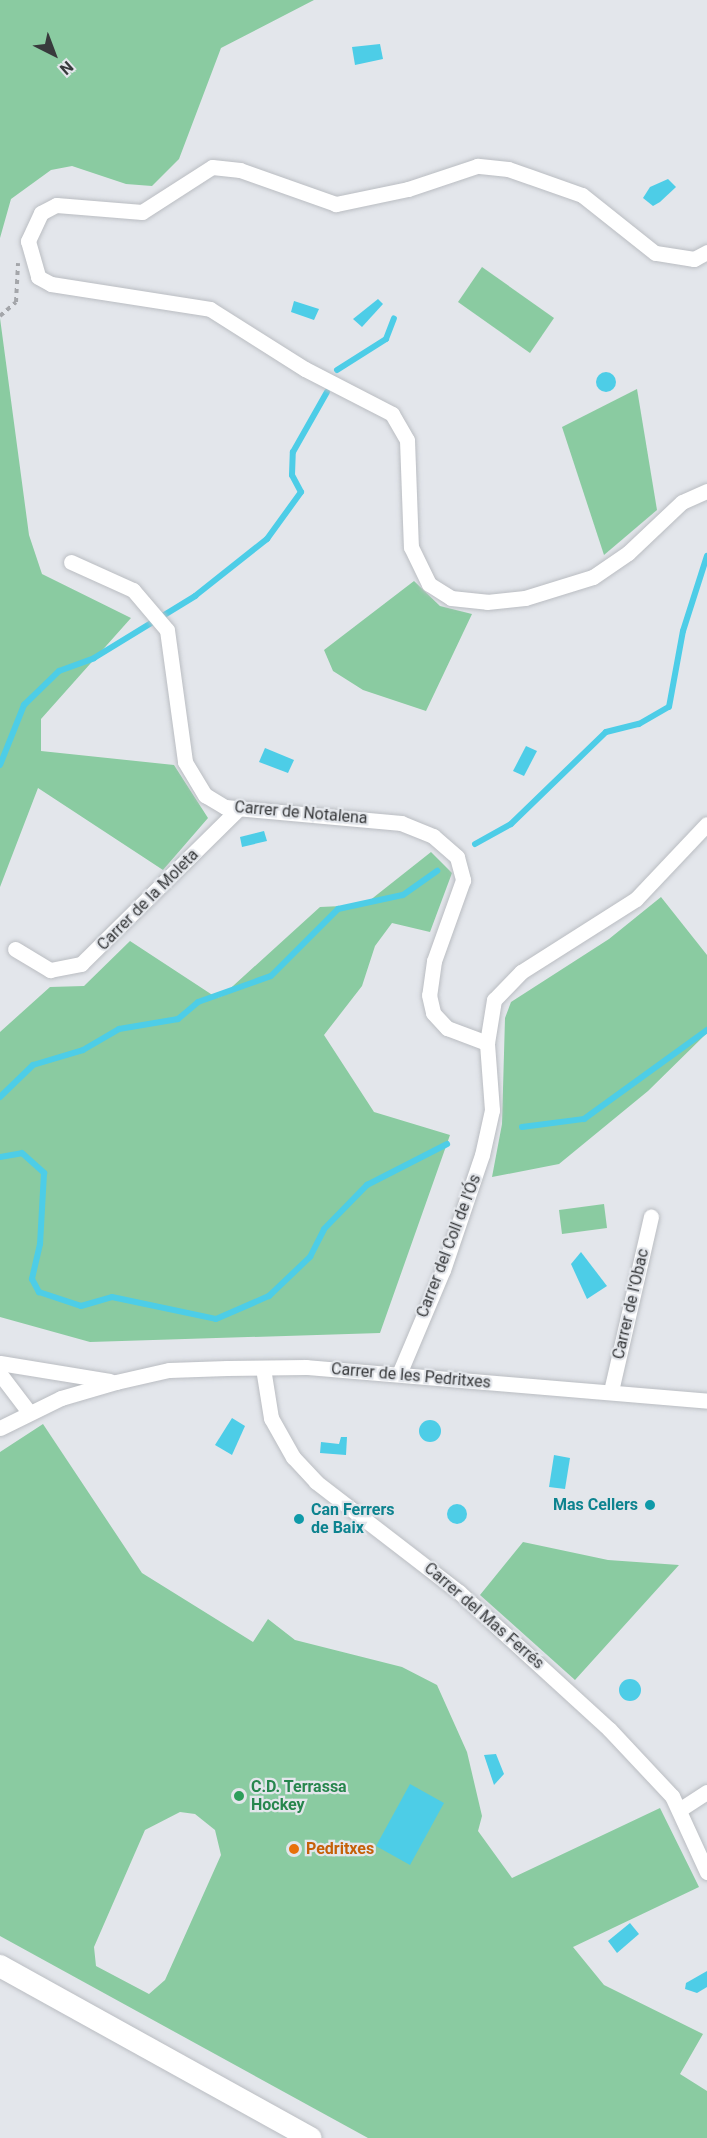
<!DOCTYPE html>
<meta charset="utf-8">
<style>
body{margin:0}
#map{position:relative;width:707px;height:2138px;overflow:hidden;background:#e3e6eb;font-family:Roboto,sans-serif}
div>[style]{position:absolute}
.green>*{inset:0;background:#8acba1}
.water>*{inset:0;background:#4dcde7}
.round{border-radius:50%}
.stream>*{height:6px;margin:-3px;padding:0 3px;transform-origin:3px;border-radius:3px;background:#4dcde7}
.path>*{height:4px;margin-top:-2px;transform-origin:0;background:repeating-linear-gradient(90deg,#a4a6aa 0 4.5px,transparent 0 9px)}
.roads{filter:drop-shadow(0 0 2px #babdc2) drop-shadow(0 0 2px #babdc2)}
.street>*{height:15px;margin:-7.5px;padding:0 7.5px;transform-origin:7.5px;border-radius:7.5px;background:#fff}
.secondary>*{height:22px;margin:-11px;padding:0 11px;transform-origin:11px;border-radius:11px;background:#fff}
.dots>*{width:16px;height:16px;translate:-50% -50%;box-sizing:border-box;border:3px solid #e3e6eb;border-radius:50%}
span{translate:-50% -50%;white-space:nowrap;text-align:center;line-height:1.15;-webkit-text-stroke:4.5px #e3e6eb;paint-order:stroke}
.street-label{font-size:16px;color:#383a3c}
.culture-label{font-size:16px;color:#0d838f;font-weight:700}
.right{translate:-100% -50%;text-align:right}
.left{translate:0 -50%;text-align:left}
.leisure-label{font-size:16px;color:#27864d;font-weight:700}
.food-label{font-size:16px;color:#c56008;font-weight:700}
.north{position:absolute;left:24px;top:24px;width:60px;height:60px;-webkit-text-stroke:4px #e3e6eb;paint-order:stroke;rotate:138deg;font-size:16px;font-weight:700;line-height:24px;text-align:center;color:#383a3c}
.north::after{content:'';display:block;margin:auto;width:21px;height:27px;background:#383a3c;clip-path:polygon(50% 0,100% 100%,50% 72%,0 100%)}
</style>
<div id="map">
<div class="green">
<div style="clip-path:polygon(0 0,314px 0,221px 48px,179px 159px,152px 186px,126px 184px,72px 166px,51px 170px,11px 199px,0 238px)"></div>
<div style="clip-path:polygon(482px 267px,554px 318px,530px 353px,458px 302px)"></div>
<div style="clip-path:polygon(0 318px,29px 535px,42px 574px,131px 618px,41px 719px,41px 751px,174px 765px,208px 818px,163px 870px,38px 788px,0 887px)"></div>
<div style="clip-path:polygon(637px 389px,657px 510px,604px 555px,562px 427px)"></div>
<div style="clip-path:polygon(414px 581px,440px 606px,472px 614px,426px 711px,363px 690px,333px 671px,324px 650px)"></div>
<div style="clip-path:polygon(431px 852px,452px 873px,430px 932px,392px 923px,375px 946px,362px 986px,324px 1035px,374px 1112px,450px 1135px,380px 1333px,90px 1342px,0 1317px,0 1032px,50px 987px,84px 986px,130px 941px,217px 998px,222px 996px,320px 907px,364px 905px)"></div>
<div style="clip-path:polygon(661px 897px,707px 955px,707px 1033px,648px 1091px,559px 1164px,492px 1177px,502px 1124px,505px 1018px,511px 1002px,609px 939px)"></div>
<div style="clip-path:polygon(604px 1204px,607px 1228px,562px 1234px,559px 1210px)"></div>
<div style="clip-path:polygon(evenodd,43px 1424px,142px 1573px,253px 1642px,268px 1619px,295px 1640px,402px 1667px,437px 1685px,467px 1752px,482px 1816px,478px 1831px,512px 1878px,660px 1808px,699px 1887px,573px 1947px,604px 1985px,703px 2034px,680px 2074px,707px 2091px,707px 2138px,368px 2138px,0 1936px,0 1452px,43px 1424px,180px 1812px,195px 1814px,215px 1830px,221px 1855px,165px 1980px,149px 1994px,96px 1966px,94px 1947px,145px 1830px,180px 1812px)"></div>
<div style="clip-path:polygon(523px 1542px,608px 1560px,679px 1565px,575px 1680px,480px 1595px)"></div>
</div>
<div class="water">
<div style="clip-path:polygon(380px 44px,383px 59px,355px 65px,352px 47px)"></div>
<div style="clip-path:polygon(668px 179px,676px 187px,660px 202px,653px 206px,643px 198px,650px 187px)"></div>
<div style="clip-path:polygon(378px 299px,383px 304px,362px 327px,353px 319px)"></div>
<div style="clip-path:polygon(294px 301px,319px 309px,314px 320px,291px 312px)"></div>
<div class="round" style="left:596px;top:372px;width:20px;height:20px"></div>
<div style="clip-path:polygon(526px 746px,537px 751px,524px 776px,513px 771px)"></div>
<div style="clip-path:polygon(265px 748px,294px 760px,288px 773px,259px 762px)"></div>
<div style="clip-path:polygon(264px 831px,267px 841px,242px 847px,240px 837px)"></div>
<div style="clip-path:polygon(581px 1252px,607px 1286px,587px 1299px,571px 1264px)"></div>
<div style="clip-path:polygon(232px 1418px,245px 1426px,232px 1455px,215px 1445px)"></div>
<div class="round" style="left:419px;top:1420px;width:22px;height:22px"></div>
<div style="clip-path:polygon(341px 1437px,347px 1437px,346px 1455px,320px 1453px,321px 1442px,339px 1444px)"></div>
<div style="clip-path:polygon(554px 1455px,570px 1458px,565px 1489px,549px 1487px)"></div>
<div class="round" style="left:447px;top:1504px;width:20px;height:20px"></div>
<div class="round" style="left:619px;top:1679px;width:22px;height:22px"></div>
<div style="clip-path:polygon(496px 1754px,504px 1774px,494px 1785px,484px 1755px)"></div>
<div style="clip-path:polygon(410px 1784px,444px 1803px,410px 1865px,376px 1846px)"></div>
<div style="clip-path:polygon(630px 1923px,639px 1934px,617px 1953px,608px 1941px)"></div>
<div style="clip-path:polygon(707px 1971px,707px 1987px,697px 1993px,685px 1989px,686px 1983px)"></div>
</div>
<div class="stream">
<div style="left:337px;top:370px;width:58px;rotate:-32.3deg"></div>
<div style="left:386px;top:339px;width:22px;rotate:-69deg"></div>
<div style="left:0;top:765px;width:65px;rotate:-68.2deg"></div>
<div style="left:24px;top:705px;width:49px;rotate:-44.2deg"></div>
<div style="left:59px;top:671px;width:37px;rotate:-20deg"></div>
<div style="left:94px;top:658px;width:119px;rotate:-31.5deg"></div>
<div style="left:195px;top:596px;width:92px;rotate:-38.4deg"></div>
<div style="left:267px;top:539px;width:58px;rotate:-54.1deg"></div>
<div style="left:301px;top:492px;width:19px;rotate:-118deg"></div>
<div style="left:292px;top:475px;width:23px;rotate:-88deg"></div>
<div style="left:293px;top:452px;width:69px;rotate:-60.5deg"></div>
<div style="left:475px;top:844px;width:41px;rotate:-29.1deg"></div>
<div style="left:511px;top:824px;width:132px;rotate:-44.1deg"></div>
<div style="left:606px;top:732px;width:34px;rotate:-14deg"></div>
<div style="left:639px;top:724px;width:34px;rotate:-30deg"></div>
<div style="left:669px;top:707px;width:77px;rotate:-79.6deg"></div>
<div style="left:683px;top:631px;width:79px;rotate:-72.3deg"></div>
<div style="left:0;top:1097px;width:46px;rotate:-44.1deg"></div>
<div style="left:33px;top:1065px;width:52px;rotate:-16.7deg"></div>
<div style="left:83px;top:1050px;width:42px;rotate:-30.3deg"></div>
<div style="left:119px;top:1029px;width:60px;rotate:-9.6deg"></div>
<div style="left:178px;top:1019px;width:26px;rotate:-40deg"></div>
<div style="left:198px;top:1002px;width:77px;rotate:-19.6deg"></div>
<div style="left:271px;top:976px;width:95px;rotate:-45deg"></div>
<div style="left:338px;top:909px;width:66px;rotate:-12.2deg"></div>
<div style="left:403px;top:895px;width:42px;rotate:-35.2deg"></div>
<div style="left:522px;top:1127px;width:63px;rotate:-7.4deg"></div>
<div style="left:584px;top:1119px;width:152px;rotate:-35.9deg"></div>
<div style="left:0;top:1157px;width:22px;rotate:-10deg"></div>
<div style="left:22px;top:1153px;width:30px;rotate:42deg"></div>
<div style="left:44px;top:1173px;width:71px;rotate:93.2deg"></div>
<div style="left:40px;top:1244px;width:36px;rotate:103deg"></div>
<div style="left:32px;top:1279px;width:15px;rotate:62deg"></div>
<div style="left:39px;top:1292px;width:44px;rotate:18.4deg"></div>
<div style="left:81px;top:1306px;width:32px;rotate:-16deg"></div>
<div style="left:112px;top:1297px;width:106px;rotate:11.9deg"></div>
<div style="left:216px;top:1319px;width:58px;rotate:-23.5deg"></div>
<div style="left:269px;top:1296px;width:57px;rotate:-43.6deg"></div>
<div style="left:310px;top:1257px;width:31px;rotate:-63deg"></div>
<div style="left:324px;top:1229px;width:62px;rotate:-45.7deg"></div>
<div style="left:367px;top:1185px;width:90px;rotate:-27.1deg"></div>
</div>
<div class="path">
<div style="left:0;top:316px;width:21px;rotate:-41deg"></div>
<div style="left:16px;top:302px;width:39px;rotate:-87deg"></div>
</div>
<div class="roads">
<div class="street">
<div style="left:707px;top:252px;width:15px;rotate:152deg"></div>
<div style="left:694px;top:259px;width:39px;rotate:-171deg"></div>
<div style="left:655px;top:253px;width:93px;rotate:-141.5deg"></div>
<div style="left:582px;top:195px;width:78px;rotate:-160.6deg"></div>
<div style="left:508px;top:169px;width:31px;rotate:-174deg"></div>
<div style="left:477px;top:166px;width:73px;rotate:161.6deg"></div>
<div style="left:408px;top:189px;width:74px;rotate:168.2deg"></div>
<div style="left:336px;top:204px;width:102px;rotate:-160.5deg"></div>
<div style="left:240px;top:170px;width:28px;rotate:-174deg"></div>
<div style="left:212px;top:167px;width:83px;rotate:147.3deg"></div>
<div style="left:142px;top:212px;width:86px;rotate:-175.3deg"></div>
<div style="left:56px;top:205px;width:17px;rotate:152deg"></div>
<div style="left:41px;top:213px;width:31px;rotate:115deg"></div>
<div style="left:28px;top:241px;width:37px;rotate:74deg"></div>
<div style="left:38px;top:277px;width:15px;rotate:28deg"></div>
<div style="left:51px;top:284px;width:161px;rotate:8.9deg"></div>
<div style="left:210px;top:309px;width:112px;rotate:32.3deg"></div>
<div style="left:305px;top:369px;width:98px;rotate:27.3deg"></div>
<div style="left:392px;top:414px;width:30px;rotate:60deg"></div>
<div style="left:407px;top:440px;width:107px;rotate:87.9deg"></div>
<div style="left:411px;top:547px;width:41px;rotate:64.1deg"></div>
<div style="left:429px;top:584px;width:26px;rotate:32deg"></div>
<div style="left:451px;top:598px;width:36px;rotate:6deg"></div>
<div style="left:487px;top:602px;width:38px;rotate:-6deg"></div>
<div style="left:525px;top:598px;width:71px;rotate:-17.2deg"></div>
<div style="left:593px;top:577px;width:42px;rotate:-34.4deg"></div>
<div style="left:628px;top:553px;width:74px;rotate:-43.4deg"></div>
<div style="left:682px;top:502px;width:27px;rotate:-24deg"></div>
<div style="left:71px;top:562px;width:68px;rotate:24.3deg"></div>
<div style="left:133px;top:590px;width:52px;rotate:49.6deg"></div>
<div style="left:167px;top:630px;width:133px;rotate:82.2deg"></div>
<div style="left:185px;top:762px;width:39px;rotate:59deg"></div>
<div style="left:205px;top:795px;width:23px;rotate:31deg"></div>
<div style="left:225px;top:807px;width:177px;rotate:5.2deg"></div>
<div style="left:401px;top:823px;width:35px;rotate:22deg"></div>
<div style="left:433px;top:836px;width:32px;rotate:41deg"></div>
<div style="left:457px;top:857px;width:24px;rotate:75deg"></div>
<div style="left:463px;top:880px;width:86px;rotate:109.7deg"></div>
<div style="left:434px;top:961px;width:34px;rotate:98deg"></div>
<div style="left:429px;top:995px;width:18px;rotate:77deg"></div>
<div style="left:433px;top:1013px;width:21px;rotate:47deg"></div>
<div style="left:447px;top:1028px;width:43px;rotate:20.6deg"></div>
<div style="left:15px;top:949px;width:41px;rotate:31deg"></div>
<div style="left:50px;top:970px;width:32px;rotate:-11deg"></div>
<div style="left:81px;top:964px;width:222px;rotate:-44.6deg"></div>
<div style="left:0;top:1363px;width:111px;rotate:9.3deg"></div>
<div style="left:263px;top:1368px;width:51px;rotate:80.9deg"></div>
<div style="left:271px;top:1418px;width:45px;rotate:60.6deg"></div>
<div style="left:293px;top:1457px;width:34px;rotate:47deg"></div>
<div style="left:316px;top:1482px;width:180px;rotate:37.6deg"></div>
<div style="left:459px;top:1592px;width:203px;rotate:42.4deg"></div>
<div style="left:609px;top:1729px;width:92px;rotate:46.8deg"></div>
<div style="left:672px;top:1796px;width:84px;rotate:65.3deg"></div>
<div style="left:0;top:1374px;width:48px;rotate:52.7deg"></div>
<div style="left:399px;top:1374px;width:113px;rotate:-67.1deg"></div>
<div style="left:443px;top:1270px;width:121px;rotate:-71.3deg"></div>
<div style="left:482px;top:1155px;width:46px;rotate:-77.5deg"></div>
<div style="left:492px;top:1110px;width:67px;rotate:-94.3deg"></div>
<div style="left:487px;top:1043px;width:44px;rotate:-80.8deg"></div>
<div style="left:494px;top:1000px;width:39px;rotate:-46deg"></div>
<div style="left:521px;top:972px;width:136px;rotate:-32.4deg"></div>
<div style="left:636px;top:899px;width:103px;rotate:-46.6deg"></div>
<div style="left:611px;top:1391px;width:179px;rotate:-77.1deg"></div>
<div style="left:0;top:1428px;width:68px;rotate:-26.2deg"></div>
<div style="left:61px;top:1398px;width:57px;rotate:-16.2deg"></div>
<div style="left:116px;top:1382px;width:54px;rotate:-12.8deg"></div>
<div style="left:169px;top:1370px;width:58px;rotate:-2deg"></div>
<div style="left:227px;top:1368px;width:79px;rotate:-0.7deg"></div>
<div style="left:306px;top:1367px;width:402px;rotate:4.8deg"></div>
<div style="left:679px;top:1810px;width:33px;rotate:-33deg"></div>
</div>
<div class="secondary">
<div style="left:0;top:1966px;width:355px;rotate:29deg"></div>
</div>
</div>
<div class="dots">
<div style="left:650px;top:1505px;background:#0f9aa8"></div>
<div style="left:299px;top:1519px;background:#0f9aa8"></div>
<div style="left:239px;top:1796px;background:#2e9e5b"></div>
<div style="left:294px;top:1849px;background:#e8710a"></div>
</div>
<div class="street-label">
<span style="left:301px;top:813px;rotate:5deg">Carrer de Notalena</span>
<span style="left:148px;top:900px;rotate:-45deg">Carrer de la Moleta</span>
<span style="left:449px;top:1246px;rotate:-69deg">Carrer del Coll de l'Ós</span>
<span style="left:631px;top:1304px;rotate:-77deg">Carrer de l'Obac</span>
<span style="left:411px;top:1376px;rotate:5deg">Carrer de les Pedritxes</span>
<span style="left:484px;top:1616px;rotate:41deg">Carrer del Mas Ferrés</span>
</div>
<div class="culture-label">
<span class="right" style="left:638px;top:1505px">Mas Cellers</span>
<span class="left" style="left:311px;top:1519px">Can Ferrers<br>de Baix</span>
</div>
<div class="leisure-label">
<span class="left" style="left:251px;top:1796px">C.D. Terrassa<br>Hockey</span>
</div>
<div class="food-label">
<span class="left" style="left:306px;top:1849px">Pedritxes</span>
</div>
<div class="north">N</div>
</div>
